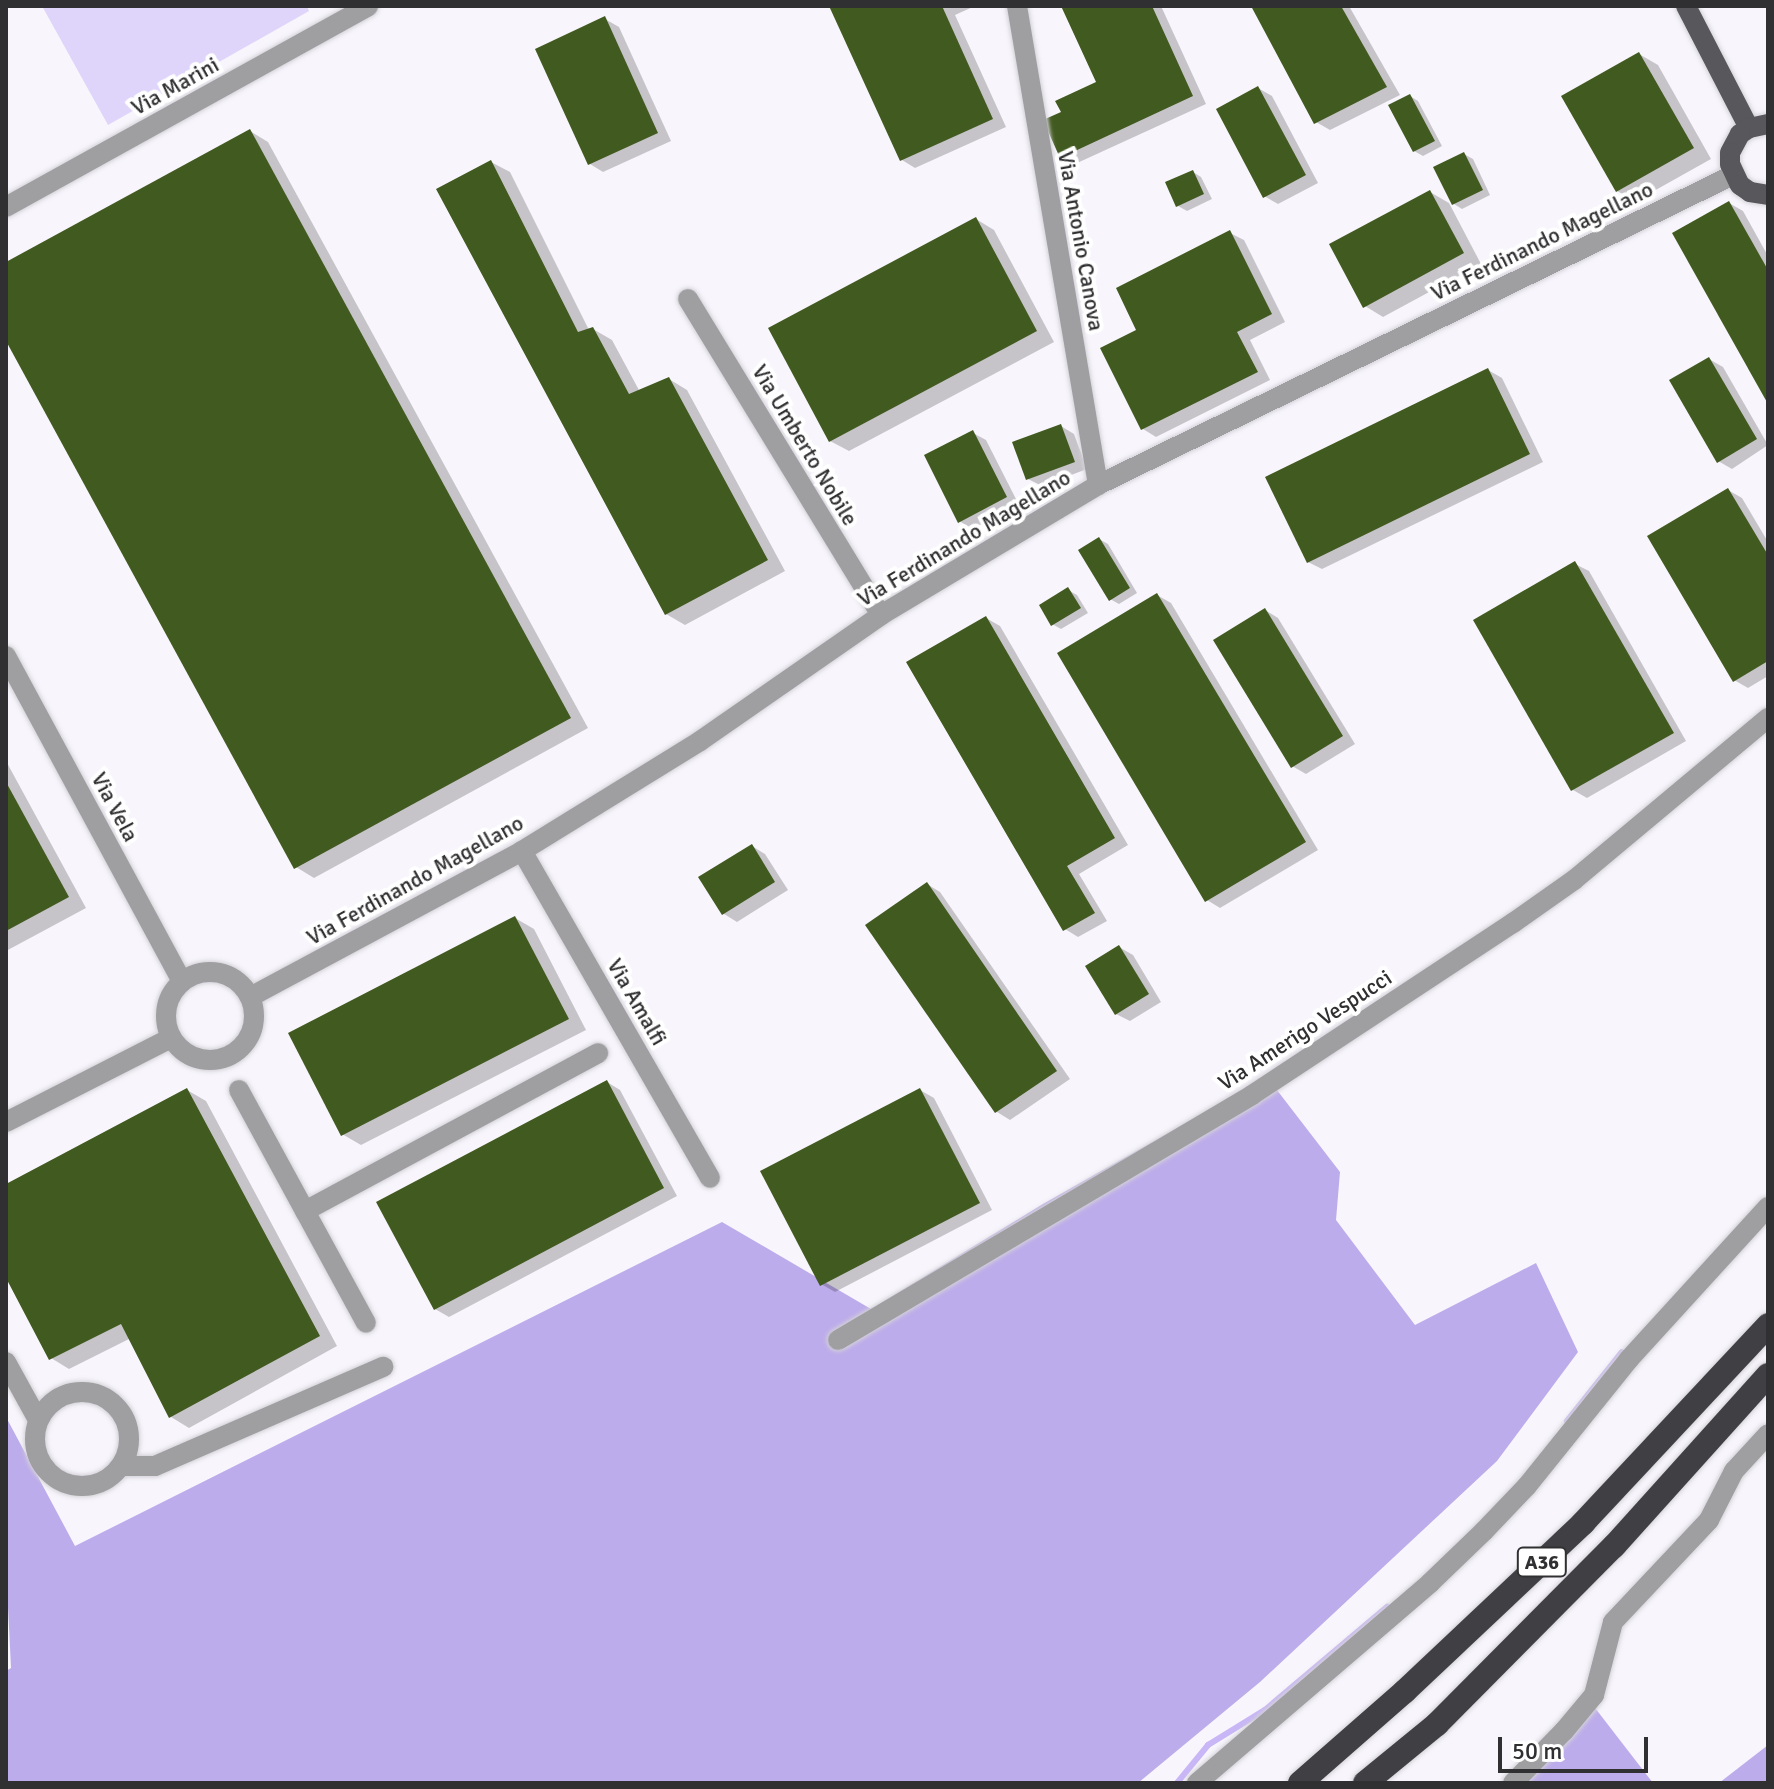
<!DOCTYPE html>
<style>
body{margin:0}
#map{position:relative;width:1774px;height:1789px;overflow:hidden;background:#f8f6fc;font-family:Signika,sans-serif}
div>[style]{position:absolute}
.green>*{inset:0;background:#dfd5fa}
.forest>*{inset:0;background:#bdaceb}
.shadow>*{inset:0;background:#0003}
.stream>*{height:6px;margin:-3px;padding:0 3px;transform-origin:3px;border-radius:3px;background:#c8b6f6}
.building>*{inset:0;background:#415a1f}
.roads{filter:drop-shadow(0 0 2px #d4d2d8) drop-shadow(0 0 2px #d4d2d8)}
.minor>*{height:20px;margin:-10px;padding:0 10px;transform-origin:10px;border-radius:10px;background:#9f9fa1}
.minor>.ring{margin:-10px;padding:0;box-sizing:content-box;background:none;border:20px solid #9f9fa1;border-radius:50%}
.major>*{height:20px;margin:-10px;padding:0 10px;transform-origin:10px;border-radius:10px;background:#58575b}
.highway>*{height:24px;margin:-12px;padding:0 12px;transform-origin:12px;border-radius:12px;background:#403f43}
span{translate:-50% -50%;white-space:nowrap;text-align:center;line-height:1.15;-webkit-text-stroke:8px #fff;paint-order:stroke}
.shield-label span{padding:2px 6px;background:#fff;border:2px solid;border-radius:6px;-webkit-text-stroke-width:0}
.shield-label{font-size:20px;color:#303032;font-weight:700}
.street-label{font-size:22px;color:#303032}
.frame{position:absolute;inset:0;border:8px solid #303032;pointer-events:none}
.scale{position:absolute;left:1498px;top:1737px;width:150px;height:36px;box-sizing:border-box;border:4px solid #303032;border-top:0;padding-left:10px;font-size:24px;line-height:28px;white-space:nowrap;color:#303032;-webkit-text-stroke:6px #fff;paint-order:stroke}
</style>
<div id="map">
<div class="green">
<div style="clip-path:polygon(42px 6px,307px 6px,309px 11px,108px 125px)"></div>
</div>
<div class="forest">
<div style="clip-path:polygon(1267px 1077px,1340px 1172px,1336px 1220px,1415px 1325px,1536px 1263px,1578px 1352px,1497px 1461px,1260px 1682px,1138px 1783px,6px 1783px,6px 1671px,11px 1668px,6px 1567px,6px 1417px,75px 1546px,722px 1222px,871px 1309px,1043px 1204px)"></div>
<div style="clip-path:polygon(1592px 1704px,1653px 1783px,1506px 1783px)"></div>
<div style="clip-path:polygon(1768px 1745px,1768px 1783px,1719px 1783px)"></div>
</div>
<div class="shadow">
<div style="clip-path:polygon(832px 6px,975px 6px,955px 15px,1006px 127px,915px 168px,902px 160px)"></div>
<div style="clip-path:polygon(1063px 6px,1161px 6px,1206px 104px,1075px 164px,1062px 156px,1064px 113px,1098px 83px)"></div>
<div style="clip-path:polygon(1253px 6px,1349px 6px,1400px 95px,1330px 130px,1316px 122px)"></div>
<div style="clip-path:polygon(605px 19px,619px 27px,671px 141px,603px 172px,590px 164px)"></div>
<div style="clip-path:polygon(1639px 54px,1658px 65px,1711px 159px,1636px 201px,1617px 191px)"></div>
<div style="clip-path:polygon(1258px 88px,1272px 96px,1318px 183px,1278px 204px,1264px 196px)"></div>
<div style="clip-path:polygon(1410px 96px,1418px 101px,1442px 146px,1423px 156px,1414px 151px)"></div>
<div style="clip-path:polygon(250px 131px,268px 142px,588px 728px,314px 878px,296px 867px,6px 336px,6px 264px)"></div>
<div style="clip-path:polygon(1464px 154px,1473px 159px,1490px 195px,1462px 209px,1454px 204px)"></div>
<div style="clip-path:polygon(491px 162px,510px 172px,589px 330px,593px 329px,612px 340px,640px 392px,669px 379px,687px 390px,785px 571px,685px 625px,666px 614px)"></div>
<div style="clip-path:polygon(1193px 172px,1201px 177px,1212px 199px,1187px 211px,1178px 206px)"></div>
<div style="clip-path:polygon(1430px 192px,1449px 203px,1481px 264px,1383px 317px,1365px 306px)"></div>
<div style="clip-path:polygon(1729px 203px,1743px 211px,1768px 256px,1768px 400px)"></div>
<div style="clip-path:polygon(976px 219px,994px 230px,1054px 342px,849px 451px,830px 441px)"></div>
<div style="clip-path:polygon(1230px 233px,1244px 240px,1285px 322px,1250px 340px,1270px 380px,1156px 437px,1143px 429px,1139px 330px)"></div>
<div style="clip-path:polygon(1709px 359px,1723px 367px,1768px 445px,1732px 469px,1718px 461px)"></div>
<div style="clip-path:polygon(1488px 370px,1502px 378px,1543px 462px,1322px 569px,1308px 562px)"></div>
<div style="clip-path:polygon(1061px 426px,1074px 434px,1087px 469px,1042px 486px,1028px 479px)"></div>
<div style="clip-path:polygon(973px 433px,986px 440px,1019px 505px,973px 529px,959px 521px)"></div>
<div style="clip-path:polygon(1728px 490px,1742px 498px,1768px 542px,1768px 676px,1748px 688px,1734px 680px)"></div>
<div style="clip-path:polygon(1099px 539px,1108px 544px,1137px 593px,1119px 604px,1110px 599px)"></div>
<div style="clip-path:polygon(1575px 564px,1589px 571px,1686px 741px,1587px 798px,1573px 790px)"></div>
<div style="clip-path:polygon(1068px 590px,1077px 595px,1088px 613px,1061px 629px,1052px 624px)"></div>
<div style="clip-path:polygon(1157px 595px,1171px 603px,1318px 850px,1220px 908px,1207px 900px)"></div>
<div style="clip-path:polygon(1265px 610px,1278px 618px,1355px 744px,1306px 774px,1292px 766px)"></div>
<div style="clip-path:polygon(986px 618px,1000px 626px,1128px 845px,1079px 874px,1107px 921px,1078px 937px,1065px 929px)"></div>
<div style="clip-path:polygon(6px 761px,86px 908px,6px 951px)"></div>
<div style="clip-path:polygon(752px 846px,765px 854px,788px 890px,737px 922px,724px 914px,701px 878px)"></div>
<div style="clip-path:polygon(927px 884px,940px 892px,1070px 1079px,1010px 1120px,997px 1112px,867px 925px)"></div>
<div style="clip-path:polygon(515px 918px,534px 929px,586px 1030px,361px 1145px,342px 1134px)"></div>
<div style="clip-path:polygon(1119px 947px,1133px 955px,1161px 1002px,1130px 1021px,1116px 1014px)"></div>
<div style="clip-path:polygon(607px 1082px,620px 1090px,677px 1196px,449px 1317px,435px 1309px)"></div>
<div style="clip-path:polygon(187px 1090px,206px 1101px,337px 1346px,189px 1428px,171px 1417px,131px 1338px,69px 1369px,51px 1358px,6px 1274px,6px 1187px)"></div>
<div style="clip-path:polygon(920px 1090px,934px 1098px,992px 1210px,835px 1292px,821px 1284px)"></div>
</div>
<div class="stream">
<div style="left:1567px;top:1421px;width:88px;rotate:-51.4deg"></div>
<div style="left:1177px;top:1783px;width:49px;rotate:-50.8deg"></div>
<div style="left:1208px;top:1745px;width:67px;rotate:-31.6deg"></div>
<div style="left:1265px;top:1710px;width:160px;rotate:-40.2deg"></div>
</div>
<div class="building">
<div style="clip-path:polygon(829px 6px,942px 6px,993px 119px,900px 161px)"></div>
<div style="clip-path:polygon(1061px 6px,1152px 6px,1193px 96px,1060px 158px,1043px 120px,1061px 112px,1055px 101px,1096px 82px)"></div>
<div style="clip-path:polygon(1251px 6px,1341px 6px,1387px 87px,1314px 124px)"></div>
<div style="clip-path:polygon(605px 16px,658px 133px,588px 165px,535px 49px)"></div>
<div style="clip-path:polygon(1639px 52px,1694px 148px,1616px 192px,1561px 96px)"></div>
<div style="clip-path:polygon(1258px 86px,1306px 175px,1263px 198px,1216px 109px)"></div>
<div style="clip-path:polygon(1410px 94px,1435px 141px,1413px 152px,1388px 105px)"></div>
<div style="clip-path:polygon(250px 129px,571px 718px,294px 869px,6px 341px,6px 262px)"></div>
<div style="clip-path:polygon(1464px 152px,1483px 190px,1452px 205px,1433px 167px)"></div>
<div style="clip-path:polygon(491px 160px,578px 332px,593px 327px,629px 394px,669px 377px,768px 560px,665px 615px,436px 189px)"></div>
<div style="clip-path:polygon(1193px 170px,1204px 194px,1176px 207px,1165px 182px)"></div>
<div style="clip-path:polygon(1430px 190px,1464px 253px,1363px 308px,1329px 244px)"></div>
<div style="clip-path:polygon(1729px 201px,1768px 270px,1768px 404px,1672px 233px)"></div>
<div style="clip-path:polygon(976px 217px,1037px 331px,829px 442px,768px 328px)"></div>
<div style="clip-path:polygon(1230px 230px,1272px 314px,1237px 332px,1258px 372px,1141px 430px,1100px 348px,1136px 330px,1116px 288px)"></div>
<div style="clip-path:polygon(1709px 357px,1757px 439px,1717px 463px,1669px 380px)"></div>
<div style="clip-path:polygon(1488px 368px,1530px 454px,1307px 563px,1265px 477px)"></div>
<div style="clip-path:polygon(1061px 424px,1075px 462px,1026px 480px,1012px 442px)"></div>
<div style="clip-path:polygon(973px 430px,1007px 497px,958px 523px,924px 455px)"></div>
<div style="clip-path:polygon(1728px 488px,1768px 555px,1768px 661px,1733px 682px,1647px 536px)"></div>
<div style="clip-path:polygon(1099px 537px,1130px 588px,1109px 601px,1078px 550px)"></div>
<div style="clip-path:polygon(1575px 561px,1674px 733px,1571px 791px,1473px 620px)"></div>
<div style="clip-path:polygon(1068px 587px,1081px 608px,1051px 626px,1039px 605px)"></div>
<div style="clip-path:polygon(1157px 593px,1306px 842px,1205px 902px,1057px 653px)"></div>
<div style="clip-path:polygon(1265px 608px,1343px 736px,1291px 768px,1213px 640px)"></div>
<div style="clip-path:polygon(986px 616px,1115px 838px,1067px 866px,1095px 913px,1063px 931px,906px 662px)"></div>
<div style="clip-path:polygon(6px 782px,69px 897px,6px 931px)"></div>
<div style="clip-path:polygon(752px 844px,775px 882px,722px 915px,698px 877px)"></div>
<div style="clip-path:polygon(927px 882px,1057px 1071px,995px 1113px,865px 925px)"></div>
<div style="clip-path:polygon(515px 916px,569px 1019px,341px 1136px,288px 1033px)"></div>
<div style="clip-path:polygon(1119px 945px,1149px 994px,1115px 1015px,1085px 966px)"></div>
<div style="clip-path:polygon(607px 1080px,664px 1188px,434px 1310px,376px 1202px)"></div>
<div style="clip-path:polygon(187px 1088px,320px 1336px,169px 1418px,121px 1324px,49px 1360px,6px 1278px,6px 1184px)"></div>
<div style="clip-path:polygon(920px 1088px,980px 1203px,820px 1286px,760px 1171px)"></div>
</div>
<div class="roads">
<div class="minor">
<div style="left:1017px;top:6px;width:486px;rotate:80.4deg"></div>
<div style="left:6px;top:207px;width:414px;rotate:-29deg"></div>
<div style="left:688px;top:299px;width:370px;rotate:58.6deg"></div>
<div style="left:6px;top:656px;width:370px;rotate:61.6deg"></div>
<div style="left:522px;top:851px;width:377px;rotate:60.1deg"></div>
<div class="ring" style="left:166px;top:972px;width:68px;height:68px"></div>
<div style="left:250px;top:997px;width:309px;rotate:-28.2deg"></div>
<div style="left:522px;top:851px;width:209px;rotate:-31.7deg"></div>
<div style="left:700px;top:741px;width:221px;rotate:-34.8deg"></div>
<div style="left:881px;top:615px;width:253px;rotate:-30.9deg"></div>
<div style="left:1098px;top:485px;width:707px;rotate:-26.02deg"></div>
<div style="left:239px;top:1090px;width:265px;rotate:61.4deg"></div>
<div style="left:6px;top:1122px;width:185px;rotate:-27deg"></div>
<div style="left:305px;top:1211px;width:333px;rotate:-28.3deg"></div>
<div style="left:838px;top:1340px;width:481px;rotate:-30.6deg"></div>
<div style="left:1252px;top:1095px;width:313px;rotate:-33.4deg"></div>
<div style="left:1513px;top:923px;width:75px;rotate:-35.2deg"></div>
<div style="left:1574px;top:880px;width:253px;rotate:-39.9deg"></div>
<div style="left:6px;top:1362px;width:66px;rotate:61.1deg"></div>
<div class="ring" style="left:35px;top:1392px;width:74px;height:74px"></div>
<div style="left:122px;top:1466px;width:33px"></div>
<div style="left:155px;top:1466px;width:249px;rotate:-23.5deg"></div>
<div style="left:1197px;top:1783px;width:307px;rotate:-40.6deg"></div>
<div style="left:1430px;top:1583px;width:75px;rotate:-43.9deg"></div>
<div style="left:1484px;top:1531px;width:62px;rotate:-46.3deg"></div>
<div style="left:1527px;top:1486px;width:163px;rotate:-51.2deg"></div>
<div style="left:1629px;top:1359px;width:206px;rotate:-47.6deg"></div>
<div style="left:1513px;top:1783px;width:73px;rotate:-45.6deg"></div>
<div style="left:1564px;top:1731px;width:47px;rotate:-50.2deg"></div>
<div style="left:1594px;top:1695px;width:75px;rotate:-75.4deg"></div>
<div style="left:1613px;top:1622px;width:140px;rotate:-46.7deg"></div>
<div style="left:1709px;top:1520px;width:55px;rotate:-63deg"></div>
<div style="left:1734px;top:1471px;width:50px;rotate:-47.4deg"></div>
</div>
<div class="major">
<div style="left:1686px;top:6px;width:137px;rotate:62.7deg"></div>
<div style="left:1768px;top:124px;width:19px;rotate:168deg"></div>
<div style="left:1749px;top:128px;width:11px;rotate:146deg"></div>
<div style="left:1740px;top:134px;width:21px;rotate:118deg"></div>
<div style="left:1730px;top:153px;width:11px;rotate:90deg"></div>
<div style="left:1730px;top:164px;width:23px;rotate:65deg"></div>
<div style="left:1740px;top:185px;width:12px;rotate:35deg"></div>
<div style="left:1750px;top:192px;width:18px;rotate:9deg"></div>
</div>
<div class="highway">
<div style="left:1300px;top:1783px;width:140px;rotate:-41.2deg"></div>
<div style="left:1405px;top:1691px;width:245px;rotate:-43.3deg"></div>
<div style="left:1583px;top:1523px;width:271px;rotate:-46.9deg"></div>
<div style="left:1365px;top:1783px;width:93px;rotate:-39.3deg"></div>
<div style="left:1437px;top:1724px;width:251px;rotate:-45.2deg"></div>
<div style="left:1614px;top:1546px;width:230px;rotate:-48deg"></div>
</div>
</div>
<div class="shield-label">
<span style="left:1542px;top:1562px">A36</span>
</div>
<div class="street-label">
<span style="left:175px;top:86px;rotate:-29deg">Via Marini</span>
<span style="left:1081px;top:241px;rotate:80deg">Via Antonio Canova</span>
<span style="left:1542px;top:241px;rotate:-26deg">Via Ferdinando Magellano</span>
<span style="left:805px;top:445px;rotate:59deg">Via Umberto Nobile</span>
<span style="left:964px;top:538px;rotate:-31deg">Via Ferdinando Magellano</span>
<span style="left:115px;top:807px;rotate:62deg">Via Vela</span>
<span style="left:415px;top:880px;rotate:-29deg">Via Ferdinando Magellano</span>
<span style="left:637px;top:1002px;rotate:60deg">Via Amalfi</span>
<span style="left:1305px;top:1030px;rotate:-33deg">Via Amerigo Vespucci</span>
</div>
<div class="frame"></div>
<div class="scale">50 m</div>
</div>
